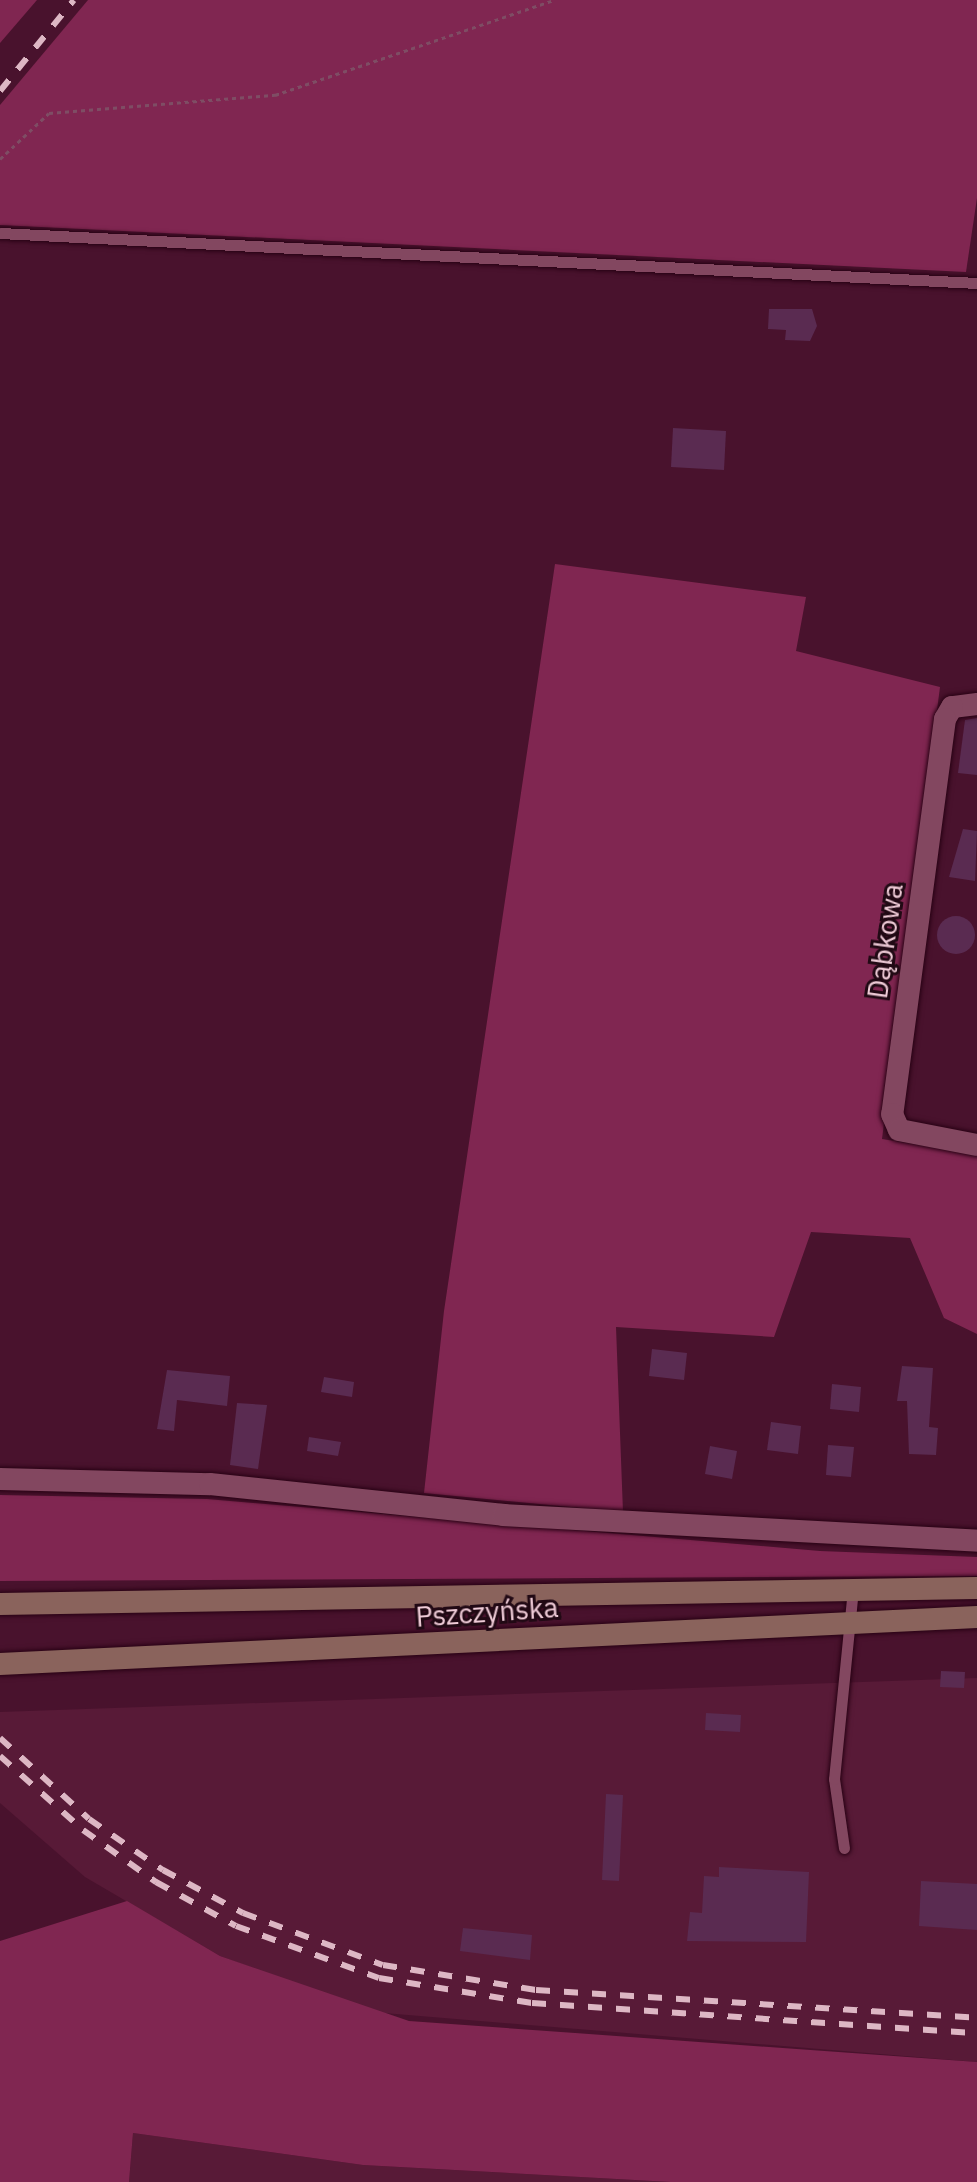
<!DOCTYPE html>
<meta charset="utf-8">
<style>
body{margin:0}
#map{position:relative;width:977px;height:2182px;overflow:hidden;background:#49122d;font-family:"IBM Plex Sans",sans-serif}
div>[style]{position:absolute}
.built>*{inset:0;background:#581a37}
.green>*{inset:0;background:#802651}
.building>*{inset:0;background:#5a2b51}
.round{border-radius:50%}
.path>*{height:3px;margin-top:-1.5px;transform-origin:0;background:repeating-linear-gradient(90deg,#7e4d64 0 4px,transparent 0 8px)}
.roads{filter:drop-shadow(0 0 2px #280214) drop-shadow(0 0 2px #280214)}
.service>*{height:11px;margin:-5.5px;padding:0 5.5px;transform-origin:5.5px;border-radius:5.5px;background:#834760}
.minor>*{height:22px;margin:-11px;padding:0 11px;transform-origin:11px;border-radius:11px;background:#834760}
.secondary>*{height:22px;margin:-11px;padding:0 11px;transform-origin:11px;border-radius:11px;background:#8a635c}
.rail>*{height:6px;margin-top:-3px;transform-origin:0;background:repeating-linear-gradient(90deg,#ddb7c4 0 14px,transparent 0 28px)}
span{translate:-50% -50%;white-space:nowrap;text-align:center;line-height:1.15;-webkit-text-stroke:6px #210914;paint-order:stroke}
.street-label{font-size:28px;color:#efcbd7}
</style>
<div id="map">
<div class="built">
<div style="clip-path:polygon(977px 1678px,977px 2062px,372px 2012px,220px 1956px,85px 1877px,0 1803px,0 1712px)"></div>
<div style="clip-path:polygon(133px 2133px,363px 2165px,671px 2182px,129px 2182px)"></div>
</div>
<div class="green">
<div style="clip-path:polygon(0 0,37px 0,0 43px)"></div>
<div style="clip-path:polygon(88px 0,977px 0,977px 198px,966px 272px,0 225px,0 105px)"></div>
<div style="clip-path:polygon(555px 564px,806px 597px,796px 651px,940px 687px,882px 1139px,977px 1154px,977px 1334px,944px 1318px,910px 1238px,811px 1232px,774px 1337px,616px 1327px,623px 1512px,424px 1493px,444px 1311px)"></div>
<div style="clip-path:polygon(0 1495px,207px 1499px,820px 1551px,977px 1557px,977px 1576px,0 1581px)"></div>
<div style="clip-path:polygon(127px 1901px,220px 1956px,409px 2021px,977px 2062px,977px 2182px,671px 2182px,363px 2165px,133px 2133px,129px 2182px,0 2182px,0 1941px)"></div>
</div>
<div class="building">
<div style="clip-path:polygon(769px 309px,812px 309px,817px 326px,810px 341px,785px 340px,786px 330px,768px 329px)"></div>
<div style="clip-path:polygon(673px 428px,726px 431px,724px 470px,671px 467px)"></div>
<div style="clip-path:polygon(977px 718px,977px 775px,958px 773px,965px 720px)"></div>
<div style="clip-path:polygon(963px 829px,977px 831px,975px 881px,949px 877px)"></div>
<div class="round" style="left:937px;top:916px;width:38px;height:38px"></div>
<div style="clip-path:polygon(652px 1349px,687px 1353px,684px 1380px,649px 1376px)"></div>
<div style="clip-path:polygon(902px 1366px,933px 1368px,929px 1427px,938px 1428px,936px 1455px,909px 1454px,907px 1401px,897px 1401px)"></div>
<div style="clip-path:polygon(167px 1370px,230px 1376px,227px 1406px,177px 1400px,174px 1431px,157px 1429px)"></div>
<div style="clip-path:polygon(324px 1377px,354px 1382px,352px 1397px,321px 1392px)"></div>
<div style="clip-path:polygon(832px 1384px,861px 1387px,859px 1412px,830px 1409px)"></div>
<div style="clip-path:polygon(237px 1403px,267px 1405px,258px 1469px,230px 1465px)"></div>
<div style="clip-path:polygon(771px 1422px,801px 1426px,798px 1454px,767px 1450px)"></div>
<div style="clip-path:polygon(309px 1437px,341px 1442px,338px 1456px,307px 1451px)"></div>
<div style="clip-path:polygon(828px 1445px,854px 1447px,851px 1477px,826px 1475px)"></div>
<div style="clip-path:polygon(710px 1446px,737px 1451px,732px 1479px,705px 1474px)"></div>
<div style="clip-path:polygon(941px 1671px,965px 1672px,964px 1688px,940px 1687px)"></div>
<div style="clip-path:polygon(706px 1713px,741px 1715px,740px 1732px,705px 1730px)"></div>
<div style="clip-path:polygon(606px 1794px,623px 1795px,619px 1881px,602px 1880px)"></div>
<div style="clip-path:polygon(719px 1867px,809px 1872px,806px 1942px,687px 1941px,690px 1912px,702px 1913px,704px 1876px,719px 1877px)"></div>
<div style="clip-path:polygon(921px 1881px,977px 1884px,977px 1930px,919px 1926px)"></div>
<div style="clip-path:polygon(463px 1928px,532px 1935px,530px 1960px,460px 1951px)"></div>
</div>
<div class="path">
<div style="left:0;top:159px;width:67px;rotate:-43.2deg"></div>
<div style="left:49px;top:113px;width:227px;rotate:-4.6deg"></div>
<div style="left:275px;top:95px;width:295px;rotate:-18.8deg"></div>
</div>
<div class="roads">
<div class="service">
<div style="left:0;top:233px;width:978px;rotate:2.93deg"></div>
<div style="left:844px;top:1848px;width:70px;rotate:-98.2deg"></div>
<div style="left:834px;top:1779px;width:190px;rotate:-84.3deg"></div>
</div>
<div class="minor">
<div style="left:977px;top:704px;width:25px;rotate:173deg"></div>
<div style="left:952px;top:707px;width:14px;rotate:120deg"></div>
<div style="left:945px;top:719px;width:399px;rotate:97.6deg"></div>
<div style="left:892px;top:1114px;width:17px;rotate:66deg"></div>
<div style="left:899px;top:1130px;width:79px;rotate:10.9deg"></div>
<div style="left:0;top:1479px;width:210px;rotate:1.4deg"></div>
<div style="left:210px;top:1484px;width:296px;rotate:6deg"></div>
<div style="left:504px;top:1515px;width:474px;rotate:3.1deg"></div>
</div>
<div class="secondary">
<div style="left:0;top:1604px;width:977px;rotate:-0.94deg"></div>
<div style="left:0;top:1664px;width:978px;rotate:-2.75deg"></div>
</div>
</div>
<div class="rail">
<div style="left:0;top:91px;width:117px;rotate:-50.9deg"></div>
<div style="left:0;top:1738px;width:120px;rotate:42.3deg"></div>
<div style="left:89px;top:1819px;width:90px;rotate:34.6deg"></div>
<div style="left:163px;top:1870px;width:91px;rotate:28.3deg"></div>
<div style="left:243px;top:1913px;width:149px;rotate:20.4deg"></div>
<div style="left:383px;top:1965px;width:155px;rotate:9.3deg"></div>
<div style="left:536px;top:1990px;width:442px;rotate:3.6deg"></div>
<div style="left:0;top:1756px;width:111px;rotate:41.7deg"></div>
<div style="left:83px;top:1830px;width:90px;rotate:35.5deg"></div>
<div style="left:156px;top:1882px;width:91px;rotate:28.8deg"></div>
<div style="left:236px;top:1926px;width:152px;rotate:20deg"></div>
<div style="left:379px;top:1978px;width:155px;rotate:9.3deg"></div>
<div style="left:532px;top:2003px;width:446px;rotate:3.9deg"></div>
</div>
<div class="street-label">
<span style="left:885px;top:941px;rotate:-82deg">Dąbkowa</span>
<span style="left:487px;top:1612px;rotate:-4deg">Pszczyńska</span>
</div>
</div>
